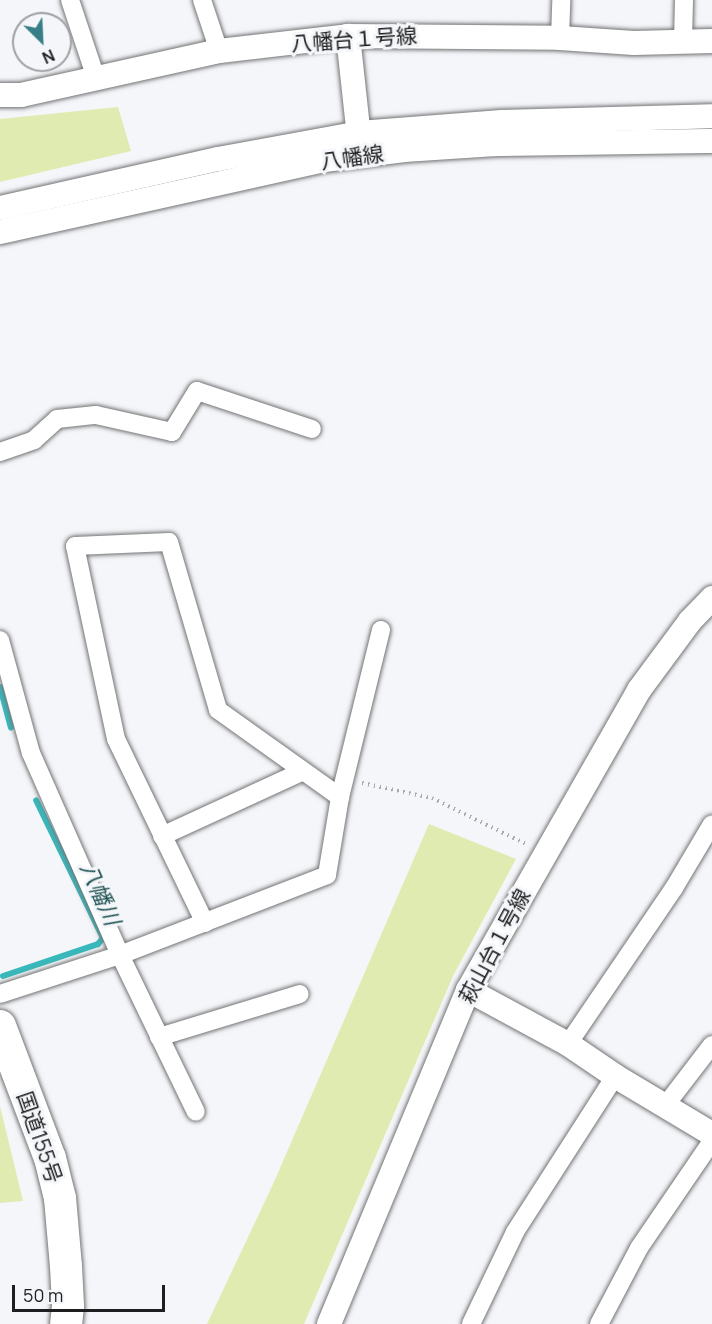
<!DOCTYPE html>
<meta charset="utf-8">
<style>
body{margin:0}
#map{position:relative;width:712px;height:1324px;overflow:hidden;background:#f5f6f9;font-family:Manrope,"Noto Sans JP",sans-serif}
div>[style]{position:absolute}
.green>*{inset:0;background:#e0ebb1}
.stream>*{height:6px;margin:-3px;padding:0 3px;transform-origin:3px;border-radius:3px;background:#39b8bb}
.path>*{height:4px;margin-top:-2px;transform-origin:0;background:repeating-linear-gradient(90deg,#a9aaac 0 1.5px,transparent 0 6px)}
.roads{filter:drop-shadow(0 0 2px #737476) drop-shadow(0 0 2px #737476)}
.street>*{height:18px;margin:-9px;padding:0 9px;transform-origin:9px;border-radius:9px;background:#fff}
.secondary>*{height:24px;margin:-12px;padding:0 12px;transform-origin:12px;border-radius:12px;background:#fff}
.highway>*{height:32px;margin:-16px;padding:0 16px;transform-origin:16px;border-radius:16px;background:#fff}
span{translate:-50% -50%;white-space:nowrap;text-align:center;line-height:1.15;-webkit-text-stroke:6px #f5f6f9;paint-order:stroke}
.street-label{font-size:21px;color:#1d1e1f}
.water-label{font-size:22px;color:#1f5354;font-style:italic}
.north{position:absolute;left:12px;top:12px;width:60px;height:60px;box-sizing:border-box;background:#f5f6f9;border:2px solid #9fa0a2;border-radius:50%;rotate:156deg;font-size:16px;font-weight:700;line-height:24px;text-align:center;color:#1d1e1f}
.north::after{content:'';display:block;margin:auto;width:21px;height:27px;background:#377e87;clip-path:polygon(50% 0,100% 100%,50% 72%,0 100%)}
.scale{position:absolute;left:12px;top:1285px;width:153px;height:27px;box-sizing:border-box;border:3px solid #1d1e1f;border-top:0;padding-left:8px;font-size:18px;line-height:21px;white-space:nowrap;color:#1d1e1f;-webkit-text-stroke:4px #f5f6f9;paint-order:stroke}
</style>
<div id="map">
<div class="green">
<div style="clip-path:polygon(118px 107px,131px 151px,0 182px,0 119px)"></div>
<div style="clip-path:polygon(429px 824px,516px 859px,453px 976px,304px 1324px,207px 1324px,274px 1182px)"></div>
<div style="clip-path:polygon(0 1106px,23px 1201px,0 1203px)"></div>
</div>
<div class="stream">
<div style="left:0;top:687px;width:42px;rotate:75deg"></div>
<div style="left:3px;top:976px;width:100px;rotate:-18.6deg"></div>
<div style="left:98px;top:944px;width:8px;rotate:-50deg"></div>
<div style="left:103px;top:938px;width:153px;rotate:-115.9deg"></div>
</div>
<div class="path">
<div style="left:362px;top:783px;width:72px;rotate:12.1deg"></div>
<div style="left:432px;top:798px;width:107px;rotate:26.1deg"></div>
</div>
<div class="roads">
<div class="street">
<div style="left:70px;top:0;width:82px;rotate:71.6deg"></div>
<div style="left:202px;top:0;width:54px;rotate:71.6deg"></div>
<div style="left:560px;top:38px;width:38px;rotate:-88deg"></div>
<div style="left:683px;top:41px;width:41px;rotate:-88.6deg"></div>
<div style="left:0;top:452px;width:36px;rotate:-19deg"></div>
<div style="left:34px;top:440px;width:31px;rotate:-42deg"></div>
<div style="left:57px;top:419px;width:39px;rotate:-6deg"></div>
<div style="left:96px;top:415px;width:78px;rotate:12.6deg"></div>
<div style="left:172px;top:432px;width:48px;rotate:-58.6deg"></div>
<div style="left:197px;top:391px;width:121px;rotate:18.3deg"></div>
<div style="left:0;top:640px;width:117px;rotate:74.7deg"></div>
<div style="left:31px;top:753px;width:221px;rotate:66.2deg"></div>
<div style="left:120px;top:955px;width:174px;rotate:64.2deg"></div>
<div style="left:162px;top:836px;width:155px;rotate:-24.7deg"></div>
<div style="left:205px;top:923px;width:204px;rotate:-115.8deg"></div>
<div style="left:116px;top:739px;width:197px;rotate:-102deg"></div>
<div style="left:75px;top:546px;width:94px;rotate:-2.4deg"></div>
<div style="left:169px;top:542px;width:175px;rotate:73.7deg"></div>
<div style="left:218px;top:710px;width:150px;rotate:35.5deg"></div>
<div style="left:0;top:994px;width:126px;rotate:-18deg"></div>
<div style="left:120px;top:955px;width:222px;rotate:-21.1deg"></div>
<div style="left:327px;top:875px;width:79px;rotate:-80.5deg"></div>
<div style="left:340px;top:797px;width:172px;rotate:-76.2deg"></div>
<div style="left:159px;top:1037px;width:147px;rotate:-17deg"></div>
<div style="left:568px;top:1044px;width:189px;rotate:-55.8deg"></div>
<div style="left:674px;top:888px;width:74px;rotate:-59.3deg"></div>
<div style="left:665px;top:1106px;width:77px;rotate:-52.4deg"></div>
<div style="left:471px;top:1324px;width:102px;rotate:-64.4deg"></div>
<div style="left:515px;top:1232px;width:185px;rotate:-57.3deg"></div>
<div style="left:599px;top:1324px;width:86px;rotate:-62.2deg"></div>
<div style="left:639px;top:1248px;width:130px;rotate:-55.7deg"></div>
</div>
<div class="secondary">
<div style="left:348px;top:36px;width:112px;rotate:83.8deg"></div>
<div style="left:0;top:95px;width:21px"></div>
<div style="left:21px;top:95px;width:203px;rotate:-12.5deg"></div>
<div style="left:219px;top:51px;width:130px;rotate:-6.6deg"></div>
<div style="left:348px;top:36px;width:212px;rotate:0.5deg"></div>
<div style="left:560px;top:38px;width:74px;rotate:3.9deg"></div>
<div style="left:634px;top:43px;width:78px;rotate:-1.5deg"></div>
<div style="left:0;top:208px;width:223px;rotate:-12.7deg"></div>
<div style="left:218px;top:159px;width:143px;rotate:-10.4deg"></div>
<div style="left:359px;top:133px;width:143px;rotate:-4.4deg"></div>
<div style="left:502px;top:122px;width:210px;rotate:-1.6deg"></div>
<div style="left:0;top:232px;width:332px;rotate:-12.5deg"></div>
<div style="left:324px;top:160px;width:81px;rotate:-7.1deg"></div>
<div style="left:404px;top:150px;width:92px;rotate:-3.7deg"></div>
<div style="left:496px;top:144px;width:216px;rotate:-0.8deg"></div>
<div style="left:468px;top:990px;width:114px;rotate:28.4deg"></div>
<div style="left:568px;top:1044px;width:57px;rotate:34.2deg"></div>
<div style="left:615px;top:1076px;width:113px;rotate:30.9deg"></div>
<div style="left:329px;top:1324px;width:362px;rotate:-67.4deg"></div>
<div style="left:468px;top:990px;width:345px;rotate:-60.3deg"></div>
<div style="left:639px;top:690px;width:86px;rotate:-53.5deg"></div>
<div style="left:690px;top:621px;width:32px;rotate:-46deg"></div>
</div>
<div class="highway">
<div style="left:0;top:1026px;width:141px;rotate:69.3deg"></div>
<div style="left:50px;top:1158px;width:41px;rotate:76deg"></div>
<div style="left:60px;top:1198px;width:68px;rotate:85deg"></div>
<div style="left:66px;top:1266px;width:40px;rotate:87.1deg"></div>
<div style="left:68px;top:1306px;width:18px;rotate:96deg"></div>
</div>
</div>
<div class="street-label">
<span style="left:354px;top:39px;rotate:-4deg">八幡台１号線</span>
<span style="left:352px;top:157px;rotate:-8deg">八幡線</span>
<span style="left:494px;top:946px;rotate:-62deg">萩山台１号線</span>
<span style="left:40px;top:1137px;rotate:71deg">国道155号</span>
</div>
<div class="water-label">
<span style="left:100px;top:894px;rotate:66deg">八幡川</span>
</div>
<div class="north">N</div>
<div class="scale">50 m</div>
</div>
